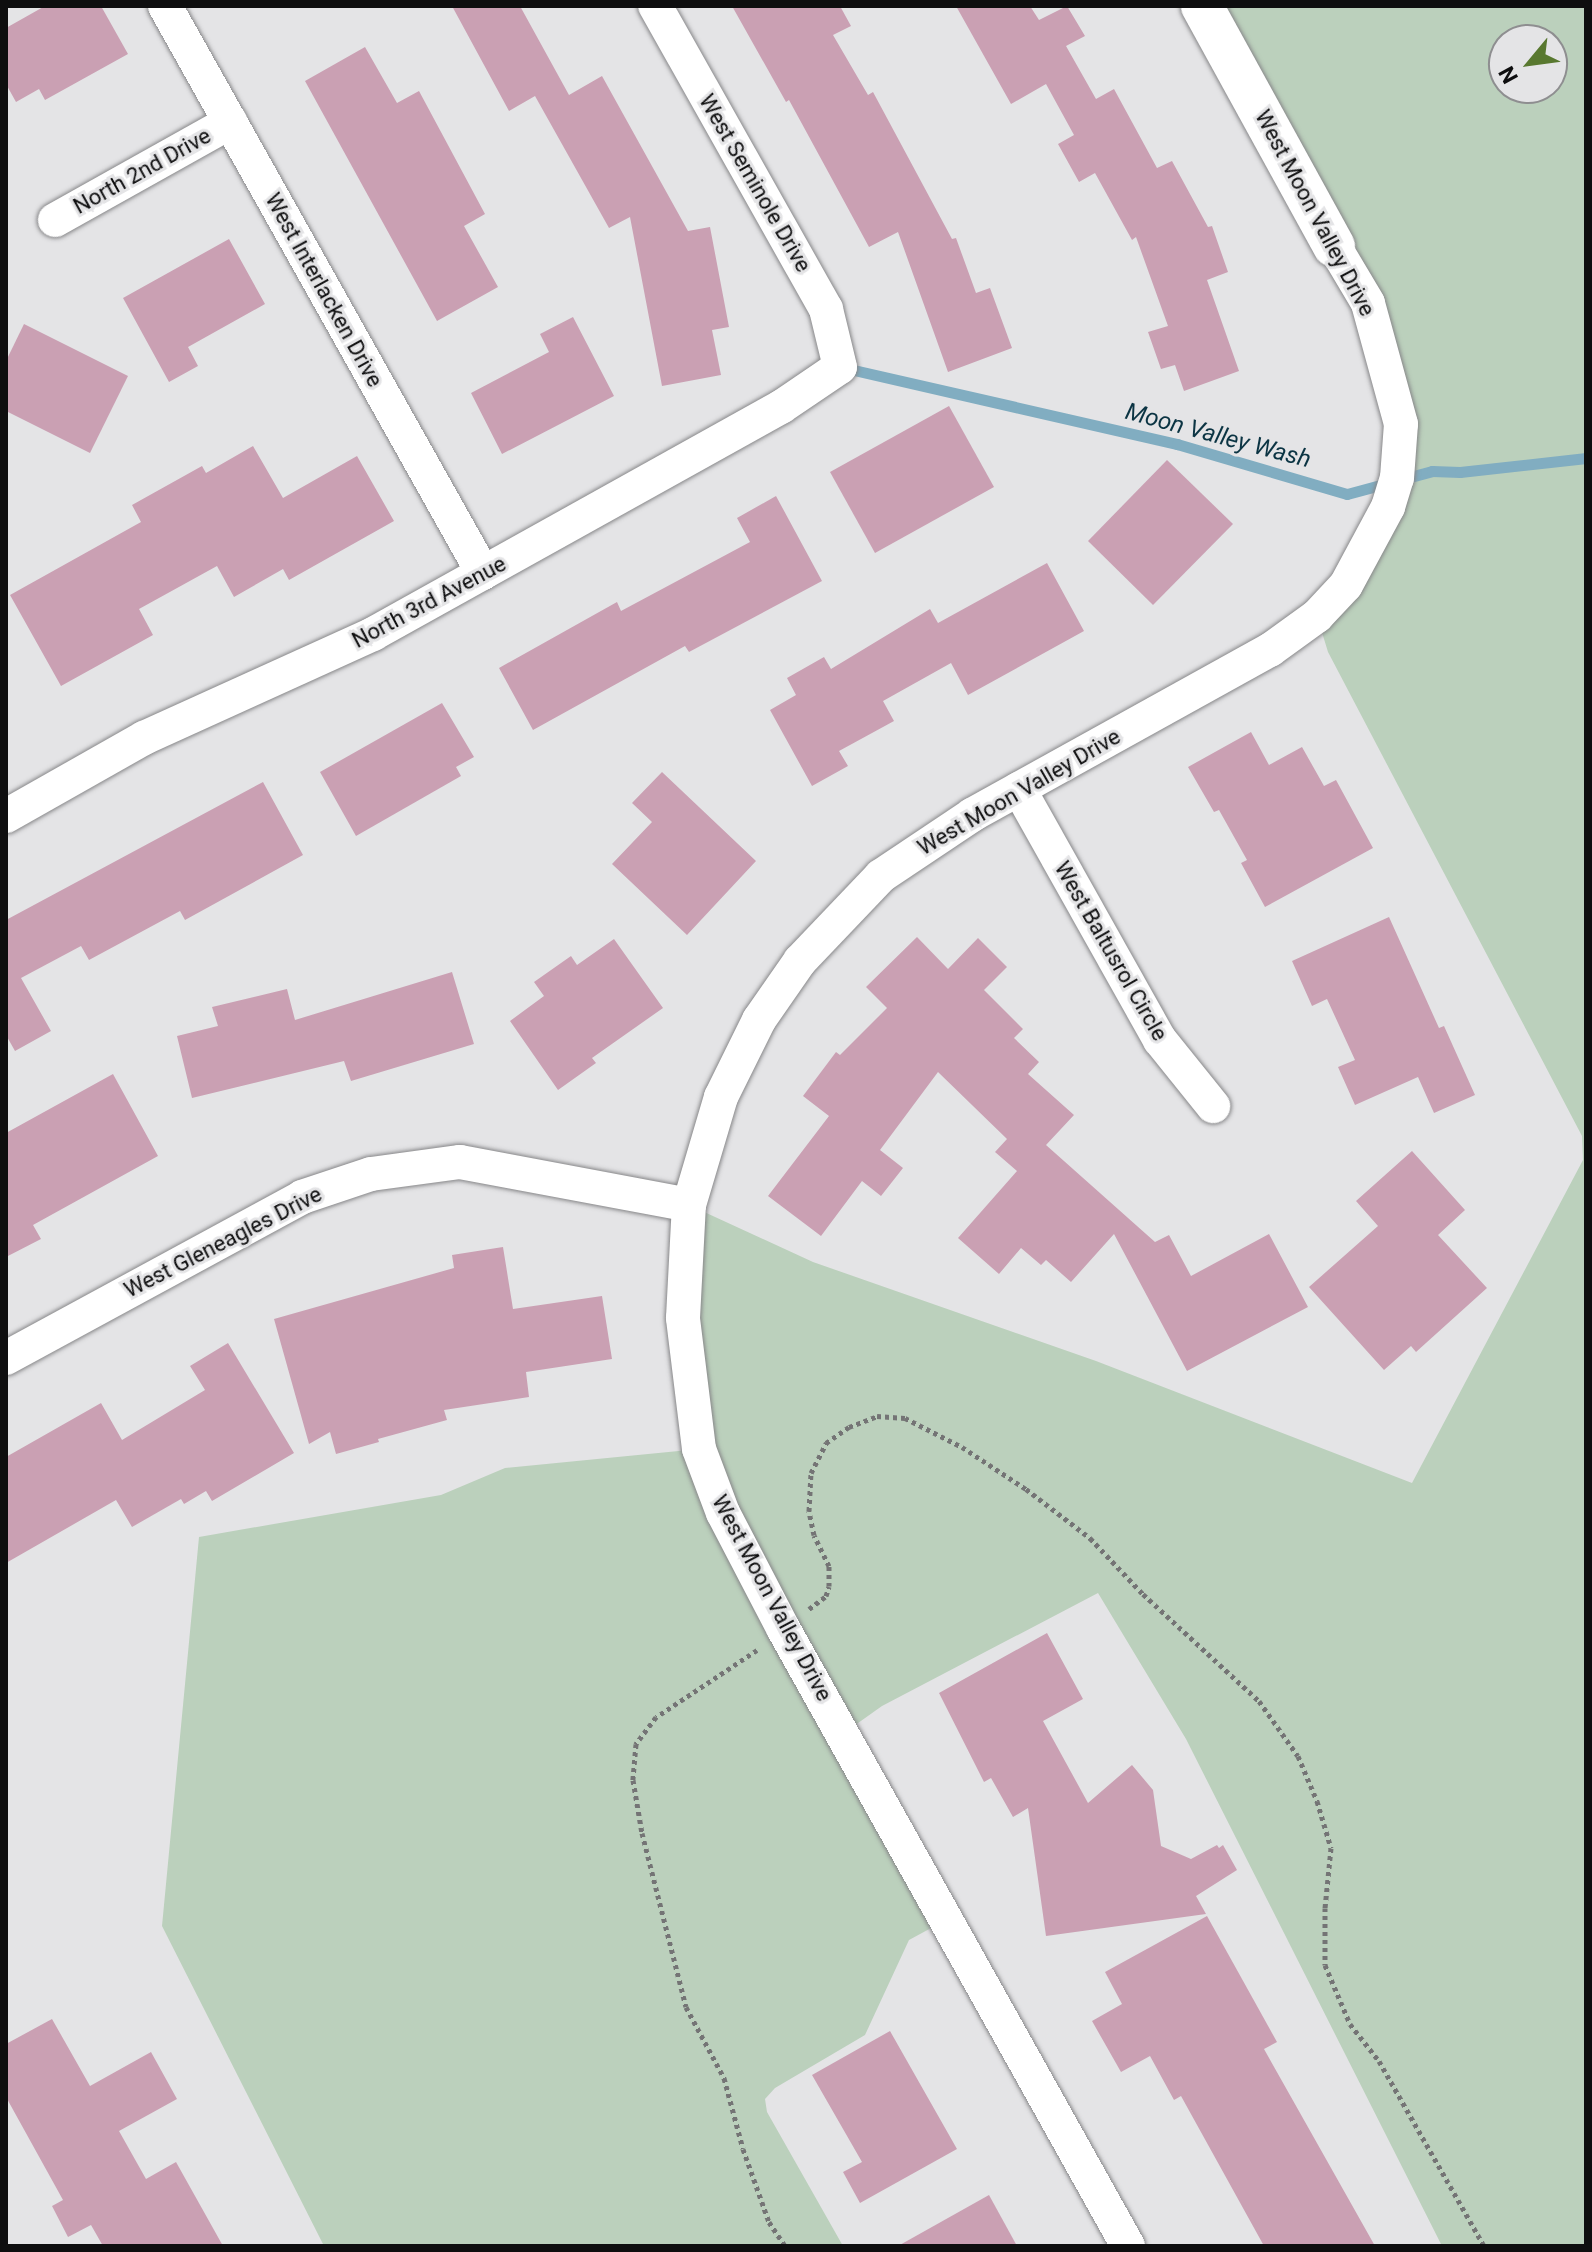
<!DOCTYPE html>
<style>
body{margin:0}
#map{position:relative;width:1592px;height:2252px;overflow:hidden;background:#e4e4e6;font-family:Roboto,sans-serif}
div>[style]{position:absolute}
.green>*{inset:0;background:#bbd0bc}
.stream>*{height:11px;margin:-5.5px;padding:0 5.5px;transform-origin:5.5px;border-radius:5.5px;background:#81adc1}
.building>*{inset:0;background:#caa0b3}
.path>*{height:5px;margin-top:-2.5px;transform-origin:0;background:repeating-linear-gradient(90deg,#747475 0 4px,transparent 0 8px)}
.roads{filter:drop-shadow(0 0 2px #878789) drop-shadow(0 0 2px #878789)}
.minor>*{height:34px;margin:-17px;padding:0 17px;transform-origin:17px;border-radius:17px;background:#fff}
.tertiary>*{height:42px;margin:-21px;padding:0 21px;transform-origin:21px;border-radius:21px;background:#fff}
span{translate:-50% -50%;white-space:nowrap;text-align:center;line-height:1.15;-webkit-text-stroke:6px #e4e4e6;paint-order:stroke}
.street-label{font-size:22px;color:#0e0e0f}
.water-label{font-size:24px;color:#0b3443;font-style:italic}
.frame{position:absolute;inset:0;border:8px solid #0e0e0f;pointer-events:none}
.north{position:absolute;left:1488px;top:24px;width:80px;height:80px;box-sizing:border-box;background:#e4e4e6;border:2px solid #8e8e90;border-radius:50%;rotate:241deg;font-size:22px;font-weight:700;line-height:32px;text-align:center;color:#0e0e0f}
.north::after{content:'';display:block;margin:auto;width:28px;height:36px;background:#58782f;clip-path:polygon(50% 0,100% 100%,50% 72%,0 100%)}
</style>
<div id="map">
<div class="green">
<div style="clip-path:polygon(evenodd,1202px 6px,1586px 6px,1586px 2246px,1442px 2246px,1186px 1739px,1098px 1593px,882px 1706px,844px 1733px,946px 1920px,909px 1940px,865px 2035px,775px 2088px,765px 2099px,767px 2112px,843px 2246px,324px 2246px,162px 1926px,199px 1537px,441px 1495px,505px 1468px,699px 1449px,689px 1205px,813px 1262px,1096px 1361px,1412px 1483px,1583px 1160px,1582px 1136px,1328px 652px,1317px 616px,1388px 507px,1382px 346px,1202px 6px,1504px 40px,1552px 40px,1552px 88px,1504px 88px,1504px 40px)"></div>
</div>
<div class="stream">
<div style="left:845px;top:368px;width:341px;rotate:12.9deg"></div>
<div style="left:1177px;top:444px;width:177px;rotate:16.4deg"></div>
<div style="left:1347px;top:494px;width:88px;rotate:-15.1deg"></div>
<div style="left:1432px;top:471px;width:28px;rotate:2deg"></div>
<div style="left:1460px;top:472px;width:127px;rotate:-6.3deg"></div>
</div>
<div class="building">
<div style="clip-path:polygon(45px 6px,101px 6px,128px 54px,45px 100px,39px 89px,16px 102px,6px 84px,6px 28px)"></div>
<div style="clip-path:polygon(452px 6px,520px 6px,569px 95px,602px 76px,688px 231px,710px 227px,729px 327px,712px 330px,721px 375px,662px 386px,630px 217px,609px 228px,535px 96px,509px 111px)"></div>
<div style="clip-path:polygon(732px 6px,840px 6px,851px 26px,833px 35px,868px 95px,873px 92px,952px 239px,956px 238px,976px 293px,990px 288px,1012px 348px,948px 372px,898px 232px,869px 247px,789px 100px,786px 102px)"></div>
<div style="clip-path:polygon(956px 6px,1030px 6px,1039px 20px,1067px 6px,1085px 36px,1066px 46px,1096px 99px,1114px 89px,1157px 168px,1172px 161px,1208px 227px,1212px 226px,1228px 272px,1207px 280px,1239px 371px,1184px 391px,1175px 365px,1161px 369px,1148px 332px,1168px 326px,1136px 237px,1132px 240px,1095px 173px,1079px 182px,1058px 144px,1074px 135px,1046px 84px,1011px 104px)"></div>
<div style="clip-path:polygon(365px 47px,397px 103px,419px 91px,485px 214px,464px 226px,498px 287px,437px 321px,305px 81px)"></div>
<div style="clip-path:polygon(229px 239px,265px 304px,188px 347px,198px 366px,169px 382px,123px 298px)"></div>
<div style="clip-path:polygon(573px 317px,614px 396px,502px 454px,471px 393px,549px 352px,540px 334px)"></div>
<div style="clip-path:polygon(24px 324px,128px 376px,90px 453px,6px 411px,6px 361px)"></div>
<div style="clip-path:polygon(949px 406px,994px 487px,875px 553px,830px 472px)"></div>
<div style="clip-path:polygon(253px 446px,283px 498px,357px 456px,394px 521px,289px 580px,283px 569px,234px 597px,217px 566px,139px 609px,153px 635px,61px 686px,10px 595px,141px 522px,132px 505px,202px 466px,206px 473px)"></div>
<div style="clip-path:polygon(1167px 460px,1233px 524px,1153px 605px,1088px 541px)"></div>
<div style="clip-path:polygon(776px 496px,822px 581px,689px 652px,685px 646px,533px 730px,499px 668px,617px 602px,621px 611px,750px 542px,737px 518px)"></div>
<div style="clip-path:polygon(1047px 563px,1084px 631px,968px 695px,951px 663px,883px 701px,894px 721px,839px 751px,848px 766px,812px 786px,770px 710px,796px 695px,787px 678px,824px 657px,831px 669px,930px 609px,938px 623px)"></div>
<div style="clip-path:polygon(442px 703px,474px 757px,456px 767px,461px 776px,356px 836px,320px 772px)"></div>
<div style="clip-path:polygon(1251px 732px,1269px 765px,1302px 747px,1324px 786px,1336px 780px,1373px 848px,1265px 907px,1241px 863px,1247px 860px,1219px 810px,1214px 812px,1188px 767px)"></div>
<div style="clip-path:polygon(662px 772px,756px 861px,687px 935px,612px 864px,652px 822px,632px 803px)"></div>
<div style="clip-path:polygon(263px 782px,303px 855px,185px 920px,180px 911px,89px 960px,81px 946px,21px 978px,51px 1031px,15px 1051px,6px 1035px,6px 920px)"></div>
<div style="clip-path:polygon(1389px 917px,1439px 1028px,1444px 1026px,1475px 1095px,1434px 1113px,1418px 1077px,1355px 1105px,1338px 1067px,1355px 1060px,1327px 999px,1312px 1006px,1292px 961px)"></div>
<div style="clip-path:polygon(917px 937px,948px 969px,978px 938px,1007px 967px,984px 990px,1023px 1029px,1014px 1038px,1039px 1062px,1028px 1074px,1074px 1115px,1046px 1145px,1155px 1242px,1169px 1235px,1191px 1276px,1269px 1234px,1308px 1307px,1187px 1371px,1114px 1234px,1071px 1282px,1046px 1260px,1041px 1265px,1021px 1248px,999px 1274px,958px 1238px,1017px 1171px,995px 1152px,1007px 1139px,938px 1072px,880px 1150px,903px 1168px,881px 1196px,862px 1181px,821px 1236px,768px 1196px,829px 1116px,803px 1096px,836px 1052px,840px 1055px,887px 1008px,866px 987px)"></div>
<div style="clip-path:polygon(614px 939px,663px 1008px,592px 1058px,596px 1063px,558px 1090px,510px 1021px,544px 996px,534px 982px,571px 956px,577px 965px)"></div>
<div style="clip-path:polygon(452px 972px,474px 1044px,351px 1081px,344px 1061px,192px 1098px,177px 1036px,218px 1026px,212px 1007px,287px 989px,295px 1020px)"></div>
<div style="clip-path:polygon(113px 1074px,158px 1156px,33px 1225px,41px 1239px,6px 1257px,6px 1133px)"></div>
<div style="clip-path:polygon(1412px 1151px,1465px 1210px,1438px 1235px,1487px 1288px,1416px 1352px,1411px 1346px,1384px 1370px,1309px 1287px,1378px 1226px,1356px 1201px)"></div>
<div style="clip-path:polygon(503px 1247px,513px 1309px,602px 1296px,612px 1359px,526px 1372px,529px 1397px,444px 1410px,447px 1420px,378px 1439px,379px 1442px,336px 1454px,330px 1432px,309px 1444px,274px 1319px,454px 1268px,452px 1255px)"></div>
<div style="clip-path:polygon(228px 1343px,294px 1453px,212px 1501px,206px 1491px,184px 1504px,181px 1499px,132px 1527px,116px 1500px,6px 1563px,6px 1457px,101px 1403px,122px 1440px,205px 1390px,190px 1366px)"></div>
<div style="clip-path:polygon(1047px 1633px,1083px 1699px,1043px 1721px,1088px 1803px,1132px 1765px,1153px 1790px,1161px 1846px,1191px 1859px,1217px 1845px,1219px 1848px,1223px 1845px,1237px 1870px,1196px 1896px,1206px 1914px,1046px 1936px,1028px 1808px,1013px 1817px,991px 1778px,984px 1782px,939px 1693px)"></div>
<div style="clip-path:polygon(1207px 1916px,1277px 2042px,1264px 2049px,1375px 2246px,1264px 2246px,1181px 2096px,1174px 2100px,1150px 2056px,1121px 2072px,1092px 2021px,1122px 2004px,1105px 1972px)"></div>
<div style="clip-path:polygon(52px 2019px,90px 2086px,151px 2052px,177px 2099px,119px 2131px,146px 2179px,176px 2162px,223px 2246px,103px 2246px,91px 2225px,68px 2237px,52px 2206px,63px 2200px,6px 2097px,6px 2044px)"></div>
<div style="clip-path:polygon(890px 2031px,957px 2149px,860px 2203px,843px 2172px,862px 2162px,812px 2075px)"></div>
<div style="clip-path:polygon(989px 2195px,1017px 2246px,898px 2246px)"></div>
</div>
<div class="path">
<div style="left:809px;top:1609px;width:21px;rotate:-37deg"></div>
<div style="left:826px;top:1596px;width:10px;rotate:-73deg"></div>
<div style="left:829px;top:1586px;width:20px;rotate:-90deg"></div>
<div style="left:829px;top:1566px;width:34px;rotate:-116deg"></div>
<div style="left:814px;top:1535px;width:25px;rotate:-102deg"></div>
<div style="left:809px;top:1511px;width:38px;rotate:-87deg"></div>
<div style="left:811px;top:1473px;width:34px;rotate:-63deg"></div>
<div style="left:826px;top:1443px;width:28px;rotate:-35deg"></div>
<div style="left:849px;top:1427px;width:30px;rotate:-21deg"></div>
<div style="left:877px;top:1416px;width:28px;rotate:4deg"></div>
<div style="left:905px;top:1418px;width:64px;rotate:27deg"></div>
<div style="left:962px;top:1447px;width:77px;rotate:33.3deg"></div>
<div style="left:1026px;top:1489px;width:81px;rotate:37.4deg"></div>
<div style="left:1090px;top:1538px;width:77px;rotate:46.6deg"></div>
<div style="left:1143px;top:1594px;width:158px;rotate:42.7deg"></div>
<div style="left:1259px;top:1701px;width:67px;rotate:54.7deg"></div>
<div style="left:1298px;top:1756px;width:49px;rotate:67.1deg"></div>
<div style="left:1317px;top:1801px;width:49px;rotate:73.4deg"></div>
<div style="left:1331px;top:1848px;width:60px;rotate:95.7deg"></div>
<div style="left:1325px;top:1908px;width:57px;rotate:90deg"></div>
<div style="left:1325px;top:1965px;width:64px;rotate:67deg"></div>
<div style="left:1350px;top:2024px;width:47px;rotate:51.9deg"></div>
<div style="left:1379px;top:2061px;width:213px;rotate:60.4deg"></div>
<div style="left:757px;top:1650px;width:121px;rotate:146.4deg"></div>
<div style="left:656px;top:1717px;width:34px;rotate:127deg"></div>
<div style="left:636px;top:1744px;width:36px;rotate:95deg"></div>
<div style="left:633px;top:1780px;width:54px;rotate:80.4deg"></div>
<div style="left:642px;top:1833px;width:179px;rotate:75.8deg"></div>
<div style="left:686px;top:2007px;width:81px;rotate:61.8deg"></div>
<div style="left:724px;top:2078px;width:73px;rotate:75deg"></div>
<div style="left:743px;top:2149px;width:77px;rotate:70.4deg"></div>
<div style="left:769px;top:2222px;width:29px;rotate:56deg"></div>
</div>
<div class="roads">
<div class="minor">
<div style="left:165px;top:6px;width:650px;rotate:60.71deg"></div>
<div style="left:55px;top:220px;width:201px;rotate:-29.2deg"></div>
<div style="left:1019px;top:789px;width:288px;rotate:60.7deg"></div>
<div style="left:1160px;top:1040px;width:85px;rotate:51.2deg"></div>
<div style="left:6px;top:816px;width:159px;rotate:-29.5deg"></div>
<div style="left:144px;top:738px;width:252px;rotate:-24.4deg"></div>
<div style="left:373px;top:634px;width:467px;rotate:-29.1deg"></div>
<div style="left:781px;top:407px;width:71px;rotate:-34.1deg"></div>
<div style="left:840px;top:367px;width:60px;rotate:-103.6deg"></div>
<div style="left:826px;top:309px;width:348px;rotate:-119.4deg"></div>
<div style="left:6px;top:1358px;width:337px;rotate:-28.5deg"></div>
<div style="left:302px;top:1197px;width:73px;rotate:-18.4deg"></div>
<div style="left:371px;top:1174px;width:90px;rotate:-7.7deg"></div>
<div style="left:460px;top:1162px;width:233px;rotate:10.6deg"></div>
<div style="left:1128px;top:2246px;width:706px;rotate:-119.18deg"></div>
<div style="left:784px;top:1630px;width:132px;rotate:-117.5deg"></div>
<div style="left:723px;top:1513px;width:68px;rotate:-110.6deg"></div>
<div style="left:699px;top:1449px;width:132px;rotate:-97deg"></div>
<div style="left:683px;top:1318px;width:113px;rotate:-87deg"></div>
<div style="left:689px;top:1205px;width:113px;rotate:-73.5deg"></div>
<div style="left:721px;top:1097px;width:86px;rotate:-63.7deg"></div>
<div style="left:759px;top:1020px;width:72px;rotate:-55.2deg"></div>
<div style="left:800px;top:961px;width:117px;rotate:-46.4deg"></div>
<div style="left:881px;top:876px;width:110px;rotate:-33.8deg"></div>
<div style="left:972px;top:815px;width:341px;rotate:-29deg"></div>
<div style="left:1270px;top:650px;width:58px;rotate:-35.9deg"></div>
<div style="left:1317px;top:616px;width:42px;rotate:-46.9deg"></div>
<div style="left:1346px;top:585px;width:89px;rotate:-61.7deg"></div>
<div style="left:1388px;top:507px;width:30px;rotate:-73deg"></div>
<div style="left:1397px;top:478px;width:54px;rotate:-85.8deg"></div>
<div style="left:1401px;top:424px;width:125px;rotate:-105.3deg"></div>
<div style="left:1368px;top:303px;width:66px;rotate:-120.8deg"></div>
</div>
<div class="tertiary">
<div style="left:1202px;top:6px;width:274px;rotate:61.2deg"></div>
</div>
</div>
<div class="street-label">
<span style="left:142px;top:171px;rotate:-29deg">North 2nd Drive</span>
<span style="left:755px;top:183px;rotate:60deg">West Seminole Drive</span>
<span style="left:1315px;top:213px;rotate:62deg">West Moon Valley Drive</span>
<span style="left:324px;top:290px;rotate:61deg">West Interlacken Drive</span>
<span style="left:429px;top:602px;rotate:-28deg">North 3rd Avenue</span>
<span style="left:1019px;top:792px;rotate:-30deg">West Moon Valley Drive</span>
<span style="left:1111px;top:951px;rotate:60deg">West Baltusrol Circle</span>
<span style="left:223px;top:1242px;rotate:-27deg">West Gleneagles Drive</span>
<span style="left:772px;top:1598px;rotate:62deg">West Moon Valley Drive</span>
</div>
<div class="water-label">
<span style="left:1218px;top:436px;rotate:15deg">Moon Valley Wash</span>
</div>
<div class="frame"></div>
<div class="north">N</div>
</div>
